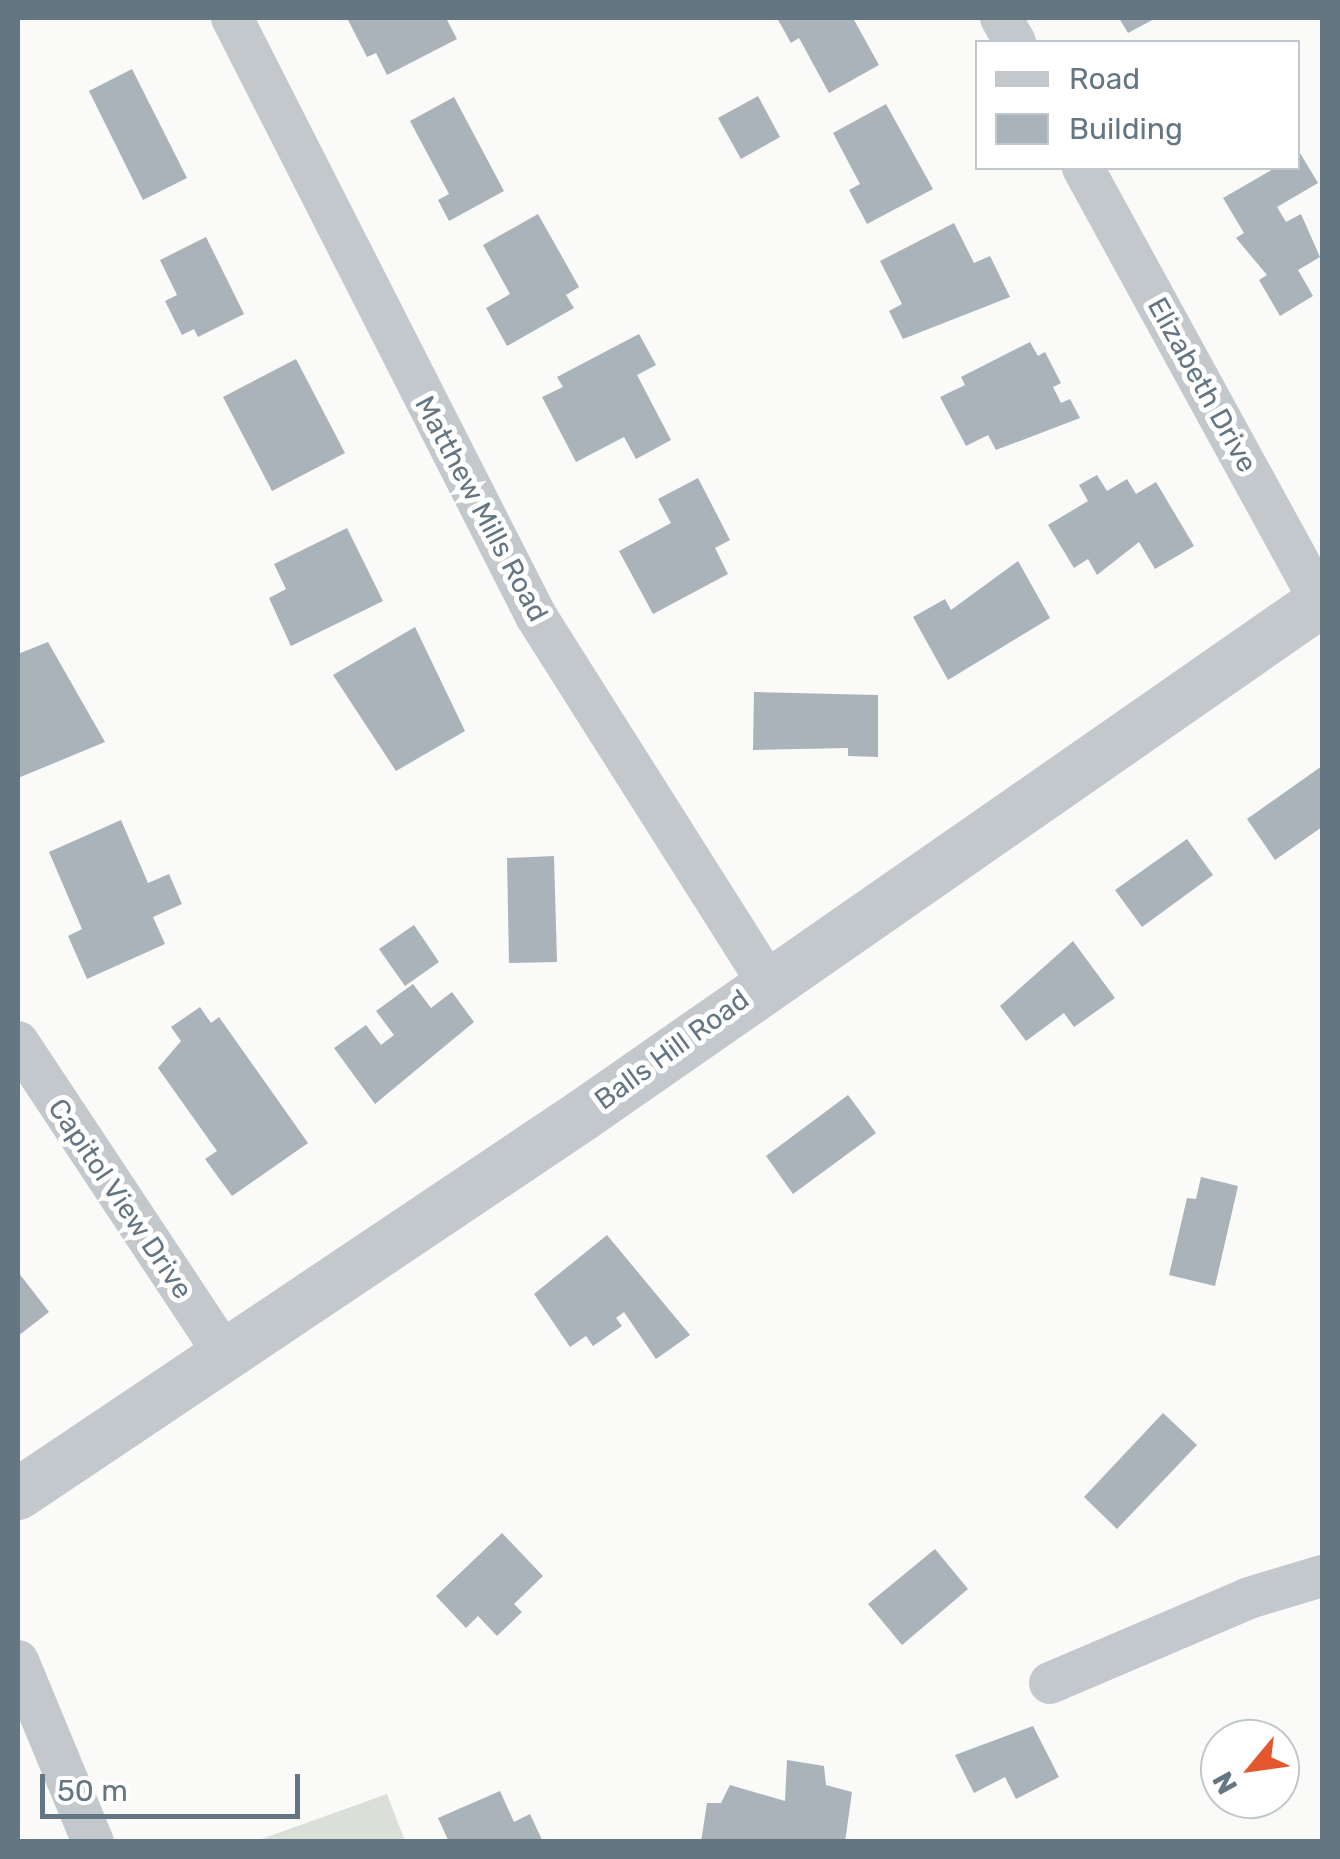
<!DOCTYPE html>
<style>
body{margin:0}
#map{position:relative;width:1340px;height:1859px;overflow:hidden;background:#fafaf8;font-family:Rubik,sans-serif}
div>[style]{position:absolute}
.green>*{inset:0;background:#dadfd7}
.building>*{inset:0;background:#aab3b9}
.minor>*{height:42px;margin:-21px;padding:0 21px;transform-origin:21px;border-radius:21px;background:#c3c8cc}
.tertiary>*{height:52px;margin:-26px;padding:0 26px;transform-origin:26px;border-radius:26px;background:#c3c8cc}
span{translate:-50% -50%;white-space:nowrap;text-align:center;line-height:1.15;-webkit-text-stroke:10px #fff;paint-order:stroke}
.street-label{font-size:28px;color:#657683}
.frame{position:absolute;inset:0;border:20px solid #657683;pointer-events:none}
.legend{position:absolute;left:975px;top:40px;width:325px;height:130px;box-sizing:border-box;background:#fff;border:2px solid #c1c8cd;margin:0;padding:12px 18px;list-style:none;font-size:30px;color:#657683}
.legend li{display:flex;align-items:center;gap:20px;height:50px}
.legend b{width:50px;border:2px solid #c1c8cd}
.north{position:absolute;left:1200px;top:1719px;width:100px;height:100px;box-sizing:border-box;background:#fff;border:2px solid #c1c8cd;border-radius:50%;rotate:241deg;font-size:28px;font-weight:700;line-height:40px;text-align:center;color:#657683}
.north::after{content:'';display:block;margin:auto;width:35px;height:45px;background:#e4572e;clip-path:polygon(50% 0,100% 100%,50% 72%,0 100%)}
.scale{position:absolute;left:40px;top:1774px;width:260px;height:45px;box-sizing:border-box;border:5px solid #657683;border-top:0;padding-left:12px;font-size:30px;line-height:35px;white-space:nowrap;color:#657683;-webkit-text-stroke:8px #fff;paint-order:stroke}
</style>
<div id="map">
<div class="green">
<div style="clip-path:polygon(387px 1794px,405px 1841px,256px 1841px)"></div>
</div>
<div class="building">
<div style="clip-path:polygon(347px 18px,446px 18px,457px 39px,387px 75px,376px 53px,367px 57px)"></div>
<div style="clip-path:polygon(777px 18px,853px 18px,879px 65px,829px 93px,799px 38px,791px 43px)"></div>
<div style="clip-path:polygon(1119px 18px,1156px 18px,1128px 33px)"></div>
<div style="clip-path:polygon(132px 69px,187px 178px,143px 200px,89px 91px)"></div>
<div style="clip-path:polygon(758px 96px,780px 137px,741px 159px,718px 118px)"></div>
<div style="clip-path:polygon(454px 97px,504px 191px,449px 221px,438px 200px,449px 194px,410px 121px)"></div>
<div style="clip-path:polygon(886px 104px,933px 189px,867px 224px,849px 190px,860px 184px,833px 133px)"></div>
<div style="clip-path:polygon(1300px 153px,1318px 183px,1277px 207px,1286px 222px,1301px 214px,1320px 257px,1298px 270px,1313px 296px,1280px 316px,1259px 280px,1267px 275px,1236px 238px,1244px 233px,1223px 198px,1275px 168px,1298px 168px)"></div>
<div style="clip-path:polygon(538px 214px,579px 287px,566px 295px,574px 308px,507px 346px,486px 308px,510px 294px,483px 245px)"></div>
<div style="clip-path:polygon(954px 223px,974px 263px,990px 256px,1010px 297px,903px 339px,889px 311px,902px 304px,880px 261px)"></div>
<div style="clip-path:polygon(206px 237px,244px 314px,198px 337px,194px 329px,182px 335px,165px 301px,177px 295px,160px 260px)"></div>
<div style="clip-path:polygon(639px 334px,656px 365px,637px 375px,671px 440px,636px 459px,624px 437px,576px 462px,542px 397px,563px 387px,557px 377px)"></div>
<div style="clip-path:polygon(1030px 342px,1038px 356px,1045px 352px,1061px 383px,1053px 387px,1061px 403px,1070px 399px,1080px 418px,996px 450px,988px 435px,966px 446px,940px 397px,965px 385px,961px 377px)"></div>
<div style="clip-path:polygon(296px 359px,345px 453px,272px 491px,223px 397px)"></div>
<div style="clip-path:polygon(1097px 475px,1107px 491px,1127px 479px,1136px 494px,1156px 482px,1194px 546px,1155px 569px,1139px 542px,1097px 575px,1088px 559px,1074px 568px,1048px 525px,1088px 501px,1079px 485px)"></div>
<div style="clip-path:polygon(698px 478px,730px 540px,715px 548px,728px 574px,653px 614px,619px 551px,671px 523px,658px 499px)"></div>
<div style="clip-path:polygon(347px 528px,383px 601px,291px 646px,269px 598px,286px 589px,274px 564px)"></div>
<div style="clip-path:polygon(1018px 561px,1050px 618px,948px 680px,913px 617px,945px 599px,951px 610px)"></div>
<div style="clip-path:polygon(415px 627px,465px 731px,396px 771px,333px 675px)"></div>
<div style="clip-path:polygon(48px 642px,105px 742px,18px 778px,18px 654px)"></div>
<div style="clip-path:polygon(754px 692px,878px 695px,878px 757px,848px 756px,848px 748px,753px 750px)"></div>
<div style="clip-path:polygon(1322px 766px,1322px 827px,1275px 860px,1247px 819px)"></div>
<div style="clip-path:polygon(121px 820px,148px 883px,169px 874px,182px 904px,153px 917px,165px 944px,87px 979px,68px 936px,82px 929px,49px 852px)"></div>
<div style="clip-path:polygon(1187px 839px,1213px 875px,1142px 927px,1115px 890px)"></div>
<div style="clip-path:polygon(554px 856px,557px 962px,509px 963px,507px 858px)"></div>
<div style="clip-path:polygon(414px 925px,439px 962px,405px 986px,379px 949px)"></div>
<div style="clip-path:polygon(1073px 941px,1115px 998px,1074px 1027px,1064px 1013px,1026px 1041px,1000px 1006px)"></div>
<div style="clip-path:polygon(413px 984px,431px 1008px,452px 992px,474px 1022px,375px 1104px,334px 1048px,366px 1025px,381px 1045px,394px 1035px,376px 1011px)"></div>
<div style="clip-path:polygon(200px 1007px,211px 1023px,219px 1017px,308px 1143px,232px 1196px,205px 1159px,217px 1151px,158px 1068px,181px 1041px,171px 1027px)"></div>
<div style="clip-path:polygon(848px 1095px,876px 1133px,793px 1194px,766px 1156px)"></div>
<div style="clip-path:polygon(1201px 1177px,1238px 1186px,1215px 1286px,1169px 1275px,1187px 1198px,1196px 1199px)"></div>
<div style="clip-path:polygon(607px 1235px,690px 1335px,656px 1359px,624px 1312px,616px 1318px,622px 1326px,593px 1346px,586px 1336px,570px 1347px,534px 1294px)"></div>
<div style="clip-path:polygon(18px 1272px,49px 1312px,18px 1336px)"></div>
<div style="clip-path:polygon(1163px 1413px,1197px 1445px,1117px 1529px,1084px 1497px)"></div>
<div style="clip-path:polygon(502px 1533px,543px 1576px,514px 1604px,522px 1612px,497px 1636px,478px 1616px,466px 1628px,436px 1596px)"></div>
<div style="clip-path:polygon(935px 1549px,968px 1589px,902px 1645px,868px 1604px)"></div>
<div style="clip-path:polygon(1033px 1726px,1059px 1777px,1016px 1799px,1005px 1777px,974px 1793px,955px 1755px)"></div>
<div style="clip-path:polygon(787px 1760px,824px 1766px,826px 1785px,852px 1792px,845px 1842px,701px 1842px,707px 1803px,721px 1803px,730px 1785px,785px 1801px)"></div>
<div style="clip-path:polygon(500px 1791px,514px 1822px,530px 1814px,543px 1842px,449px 1842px,438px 1818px)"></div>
</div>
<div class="minor">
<div style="left:232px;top:18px;width:671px;rotate:63.05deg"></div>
<div style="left:536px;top:616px;width:432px;rotate:57.7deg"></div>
<div style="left:1001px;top:18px;width:28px;rotate:60deg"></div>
<div style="left:1083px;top:168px;width:496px;rotate:61.3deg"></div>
<div style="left:18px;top:1042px;width:373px;rotate:56.5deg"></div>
<div style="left:18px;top:1661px;width:196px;rotate:67.5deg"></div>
<div style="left:1050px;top:1683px;width:216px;rotate:-23.1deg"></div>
<div style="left:1249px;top:1598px;width:76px;rotate:-16.8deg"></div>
</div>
<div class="tertiary">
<div style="left:18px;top:1494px;width:680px;rotate:-33.85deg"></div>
<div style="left:583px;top:1115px;width:900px;rotate:-34.82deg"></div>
</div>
<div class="street-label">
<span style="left:1202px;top:385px;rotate:61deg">Elizabeth Drive</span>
<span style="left:481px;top:509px;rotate:62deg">Matthew Mills Road</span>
<span style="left:672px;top:1050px;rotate:-36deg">Balls Hill Road</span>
<span style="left:120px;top:1199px;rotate:56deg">Capitol View Drive</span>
</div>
<div class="frame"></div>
<ul class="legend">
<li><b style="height:12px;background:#c3c8cc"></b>Road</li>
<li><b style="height:28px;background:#aab3b9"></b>Building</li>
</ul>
<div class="north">N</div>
<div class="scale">50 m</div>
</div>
